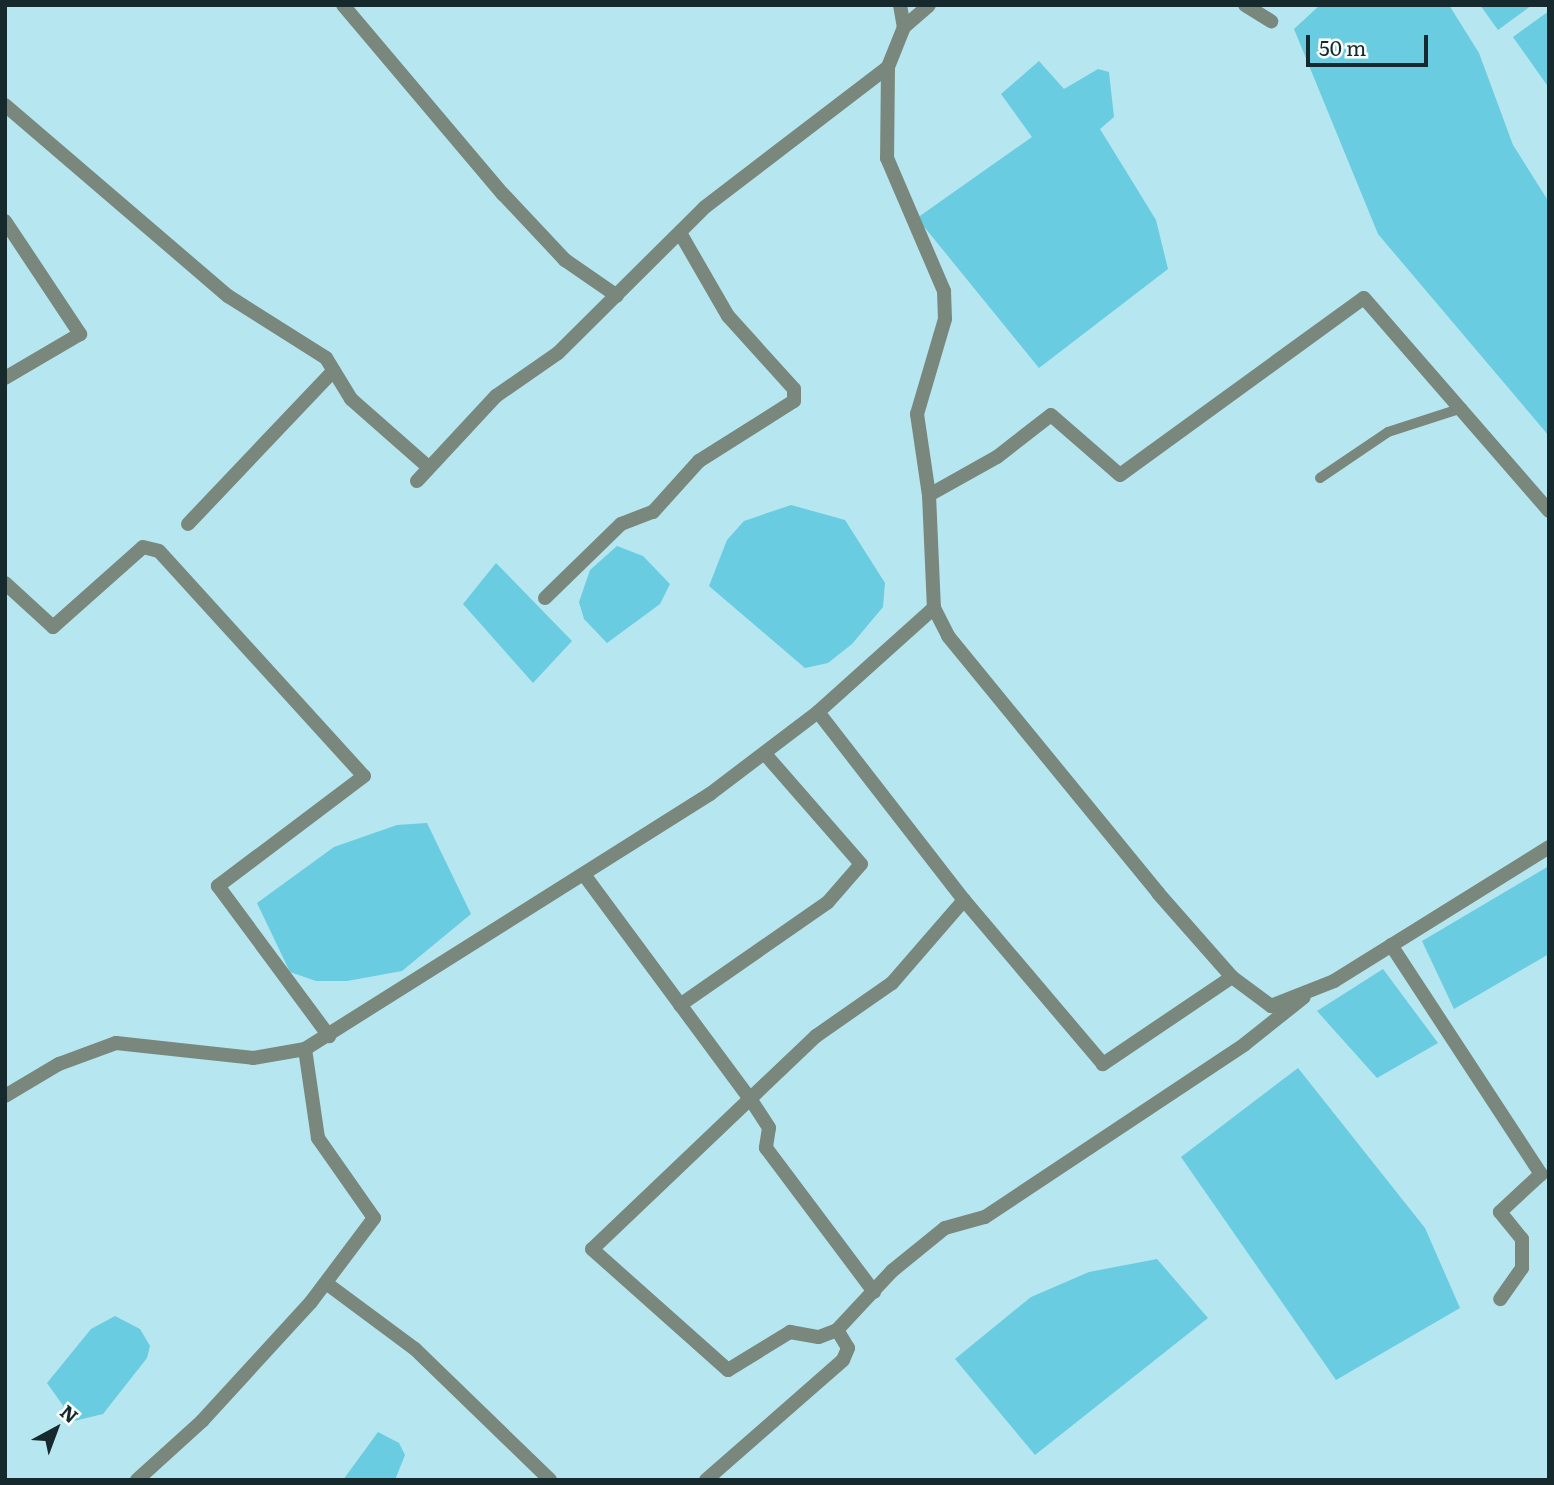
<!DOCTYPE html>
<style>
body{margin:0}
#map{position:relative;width:1554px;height:1485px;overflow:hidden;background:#b6e6f0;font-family:Literata,serif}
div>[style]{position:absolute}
.water>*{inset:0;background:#6acce0}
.lane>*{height:10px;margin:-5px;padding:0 5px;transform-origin:5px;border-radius:5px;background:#79877c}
.street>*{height:14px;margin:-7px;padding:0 7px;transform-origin:7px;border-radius:7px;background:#79877c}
span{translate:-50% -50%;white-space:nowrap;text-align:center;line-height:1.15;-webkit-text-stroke:5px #f9feff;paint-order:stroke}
.frame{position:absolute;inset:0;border:7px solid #16292d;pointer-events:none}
.north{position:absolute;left:21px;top:1394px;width:70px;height:70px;-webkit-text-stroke:5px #f9feff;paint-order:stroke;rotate:41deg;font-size:19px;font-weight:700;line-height:28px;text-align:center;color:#16292d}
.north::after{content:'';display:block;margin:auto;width:24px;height:32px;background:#16292d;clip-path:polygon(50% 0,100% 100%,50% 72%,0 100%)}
.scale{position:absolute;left:1306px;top:35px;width:122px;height:32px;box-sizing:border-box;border:4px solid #16292d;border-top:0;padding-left:9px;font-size:21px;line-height:24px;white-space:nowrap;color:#16292d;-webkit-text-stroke:5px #f9feff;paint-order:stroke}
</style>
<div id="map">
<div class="water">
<div style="clip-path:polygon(1320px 5px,1449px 5px,1479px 53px,1513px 145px,1549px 202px,1549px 436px,1378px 234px,1294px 29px)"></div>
<div style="clip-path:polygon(1480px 5px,1532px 5px,1498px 30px)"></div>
<div style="clip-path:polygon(1549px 11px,1549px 88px,1513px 37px)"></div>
<div style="clip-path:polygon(1039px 61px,1064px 89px,1098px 69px,1109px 72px,1114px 117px,1100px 129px,1156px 220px,1168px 269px,1039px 368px,917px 218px,1032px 137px,1001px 94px)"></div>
<div style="clip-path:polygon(791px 505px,845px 520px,885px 583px,883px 607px,852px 644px,828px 663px,805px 668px,709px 586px,727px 540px,744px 521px)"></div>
<div style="clip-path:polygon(617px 546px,643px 556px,670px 584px,660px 604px,607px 643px,584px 619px,579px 602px,590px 570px)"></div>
<div style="clip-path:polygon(496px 563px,572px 641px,533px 683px,463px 604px)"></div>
<div style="clip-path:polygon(427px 823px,471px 914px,402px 971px,347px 981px,316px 981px,290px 972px,257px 903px,334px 847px,397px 825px)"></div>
<div style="clip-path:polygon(1549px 866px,1549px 954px,1454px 1009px,1422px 941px)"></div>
<div style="clip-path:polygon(1383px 969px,1438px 1043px,1377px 1078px,1317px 1011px)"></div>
<div style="clip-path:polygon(1298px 1068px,1425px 1228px,1460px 1308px,1336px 1380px,1181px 1157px)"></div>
<div style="clip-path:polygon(1157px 1259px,1208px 1318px,1035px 1455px,955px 1359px,1031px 1297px,1089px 1272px)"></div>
<div style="clip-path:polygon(115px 1316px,140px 1329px,150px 1346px,147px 1358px,103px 1414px,74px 1421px,47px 1383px,91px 1329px)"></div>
<div style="clip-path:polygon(378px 1432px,399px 1443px,405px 1455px,395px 1480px,343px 1480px)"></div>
</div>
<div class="lane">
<div style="left:1320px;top:478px;width:82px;rotate:-34.1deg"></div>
<div style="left:1388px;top:432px;width:78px;rotate:-18deg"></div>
</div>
<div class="street">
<div style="left:343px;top:5px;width:248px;rotate:49.8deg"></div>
<div style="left:503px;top:194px;width:91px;rotate:46.8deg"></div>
<div style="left:565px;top:260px;width:63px;rotate:34.7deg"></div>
<div style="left:900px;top:5px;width:22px;rotate:80deg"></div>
<div style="left:904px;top:27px;width:43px;rotate:111.8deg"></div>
<div style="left:888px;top:67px;width:91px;rotate:90.6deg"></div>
<div style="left:887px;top:158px;width:145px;rotate:66.8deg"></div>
<div style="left:944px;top:291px;width:28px;rotate:88deg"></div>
<div style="left:945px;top:319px;width:99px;rotate:106.4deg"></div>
<div style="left:917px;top:414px;width:82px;rotate:81.6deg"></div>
<div style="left:929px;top:495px;width:113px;rotate:87.5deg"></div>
<div style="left:934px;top:608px;width:31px;rotate:63deg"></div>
<div style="left:948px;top:636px;width:332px;rotate:50.7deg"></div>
<div style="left:1158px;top:893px;width:112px;rotate:48.6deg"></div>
<div style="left:1232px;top:977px;width:49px;rotate:36.6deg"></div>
<div style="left:1271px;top:1006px;width:68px;rotate:-21.6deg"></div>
<div style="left:1334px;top:981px;width:253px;rotate:-31.9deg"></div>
<div style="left:1245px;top:5px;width:31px;rotate:32deg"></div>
<div style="left:904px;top:27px;width:33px;rotate:-41deg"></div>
<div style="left:5px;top:105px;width:294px;rotate:40.6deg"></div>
<div style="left:228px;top:296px;width:116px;rotate:32.3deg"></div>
<div style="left:326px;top:358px;width:48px;rotate:58.6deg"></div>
<div style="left:351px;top:399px;width:103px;rotate:41.4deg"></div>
<div style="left:5px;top:221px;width:136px;rotate:56.4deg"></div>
<div style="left:80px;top:334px;width:87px;rotate:149.6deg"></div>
<div style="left:417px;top:481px;width:116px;rotate:-47.1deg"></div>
<div style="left:496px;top:396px;width:75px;rotate:-34.7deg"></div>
<div style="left:558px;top:353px;width:207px;rotate:-44.8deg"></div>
<div style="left:705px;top:207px;width:230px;rotate:-37.4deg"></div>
<div style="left:929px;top:495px;width:78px;rotate:-29.2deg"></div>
<div style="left:997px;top:457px;width:68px;rotate:-37.9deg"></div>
<div style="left:1051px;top:415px;width:91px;rotate:41deg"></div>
<div style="left:1120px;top:475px;width:301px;rotate:-36deg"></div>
<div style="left:1364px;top:298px;width:282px;rotate:49deg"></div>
<div style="left:188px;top:524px;width:211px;rotate:-46.5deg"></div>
<div style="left:5px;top:583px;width:65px;rotate:42.5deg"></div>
<div style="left:53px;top:627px;width:120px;rotate:-41.6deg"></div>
<div style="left:143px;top:547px;width:16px;rotate:14deg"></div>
<div style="left:159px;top:551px;width:304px;rotate:47.7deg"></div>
<div style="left:364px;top:776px;width:183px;rotate:143deg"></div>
<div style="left:218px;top:886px;width:187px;rotate:53.5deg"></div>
<div style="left:545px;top:598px;width:106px;rotate:-44.2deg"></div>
<div style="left:621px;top:524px;width:34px;rotate:-21deg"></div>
<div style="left:653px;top:512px;width:69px;rotate:-48deg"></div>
<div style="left:699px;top:461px;width:112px;rotate:-32.3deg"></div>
<div style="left:794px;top:401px;width:12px;rotate:-90deg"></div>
<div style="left:794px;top:389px;width:98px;rotate:-132.1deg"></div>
<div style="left:728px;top:316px;width:96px;rotate:-120deg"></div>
<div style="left:818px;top:712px;width:238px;rotate:52.2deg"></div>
<div style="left:585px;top:876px;width:279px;rotate:53.5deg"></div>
<div style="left:751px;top:1100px;width:33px;rotate:57deg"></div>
<div style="left:769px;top:1128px;width:20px;rotate:99deg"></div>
<div style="left:766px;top:1148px;width:180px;rotate:53.1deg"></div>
<div style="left:1391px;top:945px;width:274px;rotate:56.8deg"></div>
<div style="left:1541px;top:1174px;width:56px;rotate:137.2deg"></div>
<div style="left:1500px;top:1212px;width:35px;rotate:51deg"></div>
<div style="left:1522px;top:1239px;width:29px;rotate:90deg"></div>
<div style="left:1522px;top:1268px;width:38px;rotate:125deg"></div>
<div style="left:1232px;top:977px;width:156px;rotate:146deg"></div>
<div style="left:1103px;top:1064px;width:215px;rotate:-130.3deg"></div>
<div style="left:964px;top:900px;width:110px;rotate:130.9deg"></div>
<div style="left:892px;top:983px;width:93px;rotate:145.1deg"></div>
<div style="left:816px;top:1036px;width:309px;rotate:136.4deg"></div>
<div style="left:592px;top:1249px;width:182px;rotate:41.7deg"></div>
<div style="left:728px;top:1370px;width:73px;rotate:-31.5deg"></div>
<div style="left:790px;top:1332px;width:29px;rotate:10deg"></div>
<div style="left:819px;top:1337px;width:19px;rotate:-21deg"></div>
<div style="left:837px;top:1330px;width:81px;rotate:-47deg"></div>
<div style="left:892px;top:1271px;width:68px;rotate:-39.1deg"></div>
<div style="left:945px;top:1228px;width:41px;rotate:-15.4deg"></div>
<div style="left:985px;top:1217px;width:312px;rotate:-33.6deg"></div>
<div style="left:1245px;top:1044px;width:75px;rotate:-38.5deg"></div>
<div style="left:680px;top:1005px;width:180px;rotate:-34.8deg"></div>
<div style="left:828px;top:902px;width:50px;rotate:-49deg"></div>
<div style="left:861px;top:864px;width:145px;rotate:-131.1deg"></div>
<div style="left:5px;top:1096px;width:63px;rotate:-30.7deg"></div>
<div style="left:59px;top:1064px;width:61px;rotate:-20.2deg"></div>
<div style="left:116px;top:1043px;width:138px;rotate:6.2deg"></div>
<div style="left:253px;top:1058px;width:53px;rotate:-9.8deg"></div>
<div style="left:305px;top:1049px;width:479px;rotate:-32.2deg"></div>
<div style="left:710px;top:794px;width:136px;rotate:-37.2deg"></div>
<div style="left:818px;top:712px;width:156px;rotate:-41.9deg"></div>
<div style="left:326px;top:1283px;width:111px;rotate:36.6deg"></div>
<div style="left:415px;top:1349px;width:188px;rotate:44.1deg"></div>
<div style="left:137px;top:1480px;width:88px;rotate:-42.2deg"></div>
<div style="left:202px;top:1421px;width:161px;rotate:-47.5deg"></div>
<div style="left:311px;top:1302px;width:105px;rotate:-53.1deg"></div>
<div style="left:374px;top:1218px;width:98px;rotate:-125deg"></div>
<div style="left:318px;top:1138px;width:90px;rotate:-98.3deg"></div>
<div style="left:706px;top:1480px;width:182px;rotate:-41.2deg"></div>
<div style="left:843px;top:1360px;width:13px;rotate:-67deg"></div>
<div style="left:848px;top:1348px;width:21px;rotate:-121deg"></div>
</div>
<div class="frame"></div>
<div class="north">N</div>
<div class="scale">50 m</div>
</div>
